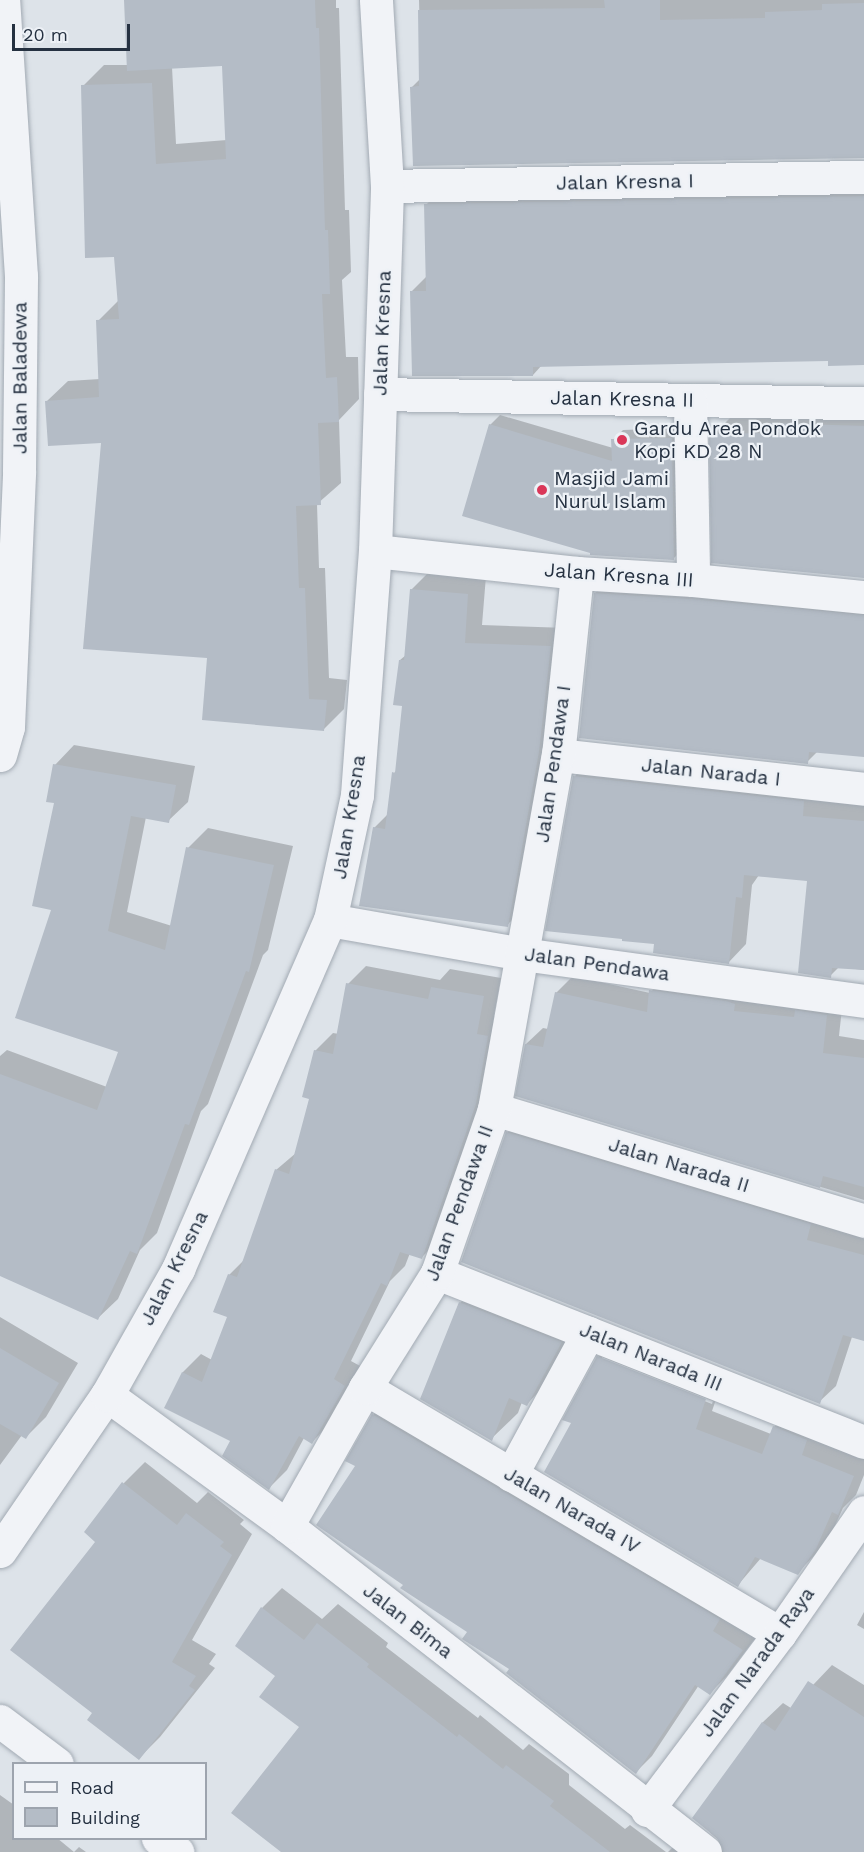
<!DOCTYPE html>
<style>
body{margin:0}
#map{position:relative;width:864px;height:1852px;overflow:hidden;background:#dde3e9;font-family:"Work Sans",sans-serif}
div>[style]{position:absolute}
.shadow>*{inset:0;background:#0003}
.building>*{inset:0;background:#b4bcc6}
.roads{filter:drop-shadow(0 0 2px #a2aab3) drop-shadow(0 0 2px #a2aab3)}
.street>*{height:33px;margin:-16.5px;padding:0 16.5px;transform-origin:16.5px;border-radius:16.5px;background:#f1f3f7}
.dots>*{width:16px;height:16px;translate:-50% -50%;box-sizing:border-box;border:3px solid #edf1f6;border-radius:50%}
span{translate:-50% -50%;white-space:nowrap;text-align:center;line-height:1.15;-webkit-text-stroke:4.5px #edf1f6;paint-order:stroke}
.street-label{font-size:20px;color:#253141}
.poi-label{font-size:20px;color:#253141}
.left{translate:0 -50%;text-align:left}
.legend{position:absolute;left:12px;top:1762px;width:195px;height:78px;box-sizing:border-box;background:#edf1f6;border:2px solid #9da4ae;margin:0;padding:8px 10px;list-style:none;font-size:18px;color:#253141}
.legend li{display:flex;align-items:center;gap:12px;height:30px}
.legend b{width:30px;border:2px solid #9da4ae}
.scale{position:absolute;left:12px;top:24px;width:118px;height:27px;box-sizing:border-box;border:3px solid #253141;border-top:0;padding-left:8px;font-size:18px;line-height:21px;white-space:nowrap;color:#253141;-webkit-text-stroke:4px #edf1f6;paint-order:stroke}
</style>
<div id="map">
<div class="shadow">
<div style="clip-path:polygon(evenodd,126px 0,336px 0,336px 8px,339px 8px,345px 210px,349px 210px,351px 272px,342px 280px,346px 357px,358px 357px,359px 399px,339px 420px,341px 483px,317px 504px,319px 568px,325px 568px,329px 678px,347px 680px,344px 709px,323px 730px,209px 657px,103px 441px,47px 401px,68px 381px,100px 379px,98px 321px,119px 300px,116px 255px,83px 86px,104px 65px,129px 65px,126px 0,224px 65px,227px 140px,176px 144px,172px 67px,224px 65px)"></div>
<div style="clip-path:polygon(419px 0,864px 0,864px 157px,412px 87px,421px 78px)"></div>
<div style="clip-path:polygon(864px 176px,864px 364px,830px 359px,542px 365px,533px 375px,411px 292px,427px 276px,426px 205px,446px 184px)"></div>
<div style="clip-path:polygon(864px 408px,864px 577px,711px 437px,731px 417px)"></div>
<div style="clip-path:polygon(500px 415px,613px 448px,613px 440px,623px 430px,682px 428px,684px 548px,673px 559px,490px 425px)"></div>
<div style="clip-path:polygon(430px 571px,486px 576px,482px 625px,568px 628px,526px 907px,507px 925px,374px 828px,389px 813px,394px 773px,397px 770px,404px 704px,400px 660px,406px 655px,411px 590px)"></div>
<div style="clip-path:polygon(613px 576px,864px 597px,864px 756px,818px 751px,807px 762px,595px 593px)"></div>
<div style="clip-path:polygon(74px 745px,195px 766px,188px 802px,168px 821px,146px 817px,127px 912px,172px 926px,188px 848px,208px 828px,293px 846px,268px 950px,263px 955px,208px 1104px,201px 1111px,157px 1233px,140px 1250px,118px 1299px,98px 1318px,0 1273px,0 1056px,7px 1050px,107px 1087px,120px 1051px,53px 909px,55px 765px)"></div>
<div style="clip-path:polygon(593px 758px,864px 802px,864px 970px,839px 967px,830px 976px,809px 879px,759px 875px,752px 885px,746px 944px,729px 962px,656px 943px,575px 776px)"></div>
<div style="clip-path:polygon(366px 966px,440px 980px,450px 969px,501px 978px,494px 1016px,505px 1018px,440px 1239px,422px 1257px,410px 1253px,405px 1266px,390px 1281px,351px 1361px,362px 1367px,330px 1424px,312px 1442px,304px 1438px,287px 1470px,269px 1488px,233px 1440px,166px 1407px,183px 1372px,201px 1354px,212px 1360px,229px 1317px,229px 1275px,245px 1259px,276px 1170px,296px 1153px,310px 1097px,315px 1051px,333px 1033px,339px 1034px,348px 984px)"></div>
<div style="clip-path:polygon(667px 975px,843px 999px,839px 1036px,864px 1040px,864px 1200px,517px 1095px,526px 1044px,543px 1028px,548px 1029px,556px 993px,573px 976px,650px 993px)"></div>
<div style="clip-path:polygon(524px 1116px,864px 1219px,864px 1340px,852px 1337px,836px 1386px,819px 1402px,507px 1133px)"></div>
<div style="clip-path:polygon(487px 1276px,587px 1316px,553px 1377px,527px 1404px,522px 1402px,518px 1413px,491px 1439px,460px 1303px)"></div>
<div style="clip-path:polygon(0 1317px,78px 1363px,46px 1417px,26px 1437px,22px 1435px,0 1465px)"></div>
<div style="clip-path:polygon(evenodd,616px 1339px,722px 1382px,712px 1411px,771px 1434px,774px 1427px,792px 1409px,864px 1455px,864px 1475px,856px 1495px,843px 1508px,833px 1530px,815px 1555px,797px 1573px,761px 1558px,738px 1585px,573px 1422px,598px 1357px,616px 1339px,602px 1357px,713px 1401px,712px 1404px,602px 1360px,602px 1357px)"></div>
<div style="clip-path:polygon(390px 1398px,759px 1633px,727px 1676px,710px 1693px,699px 1685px,652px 1756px,636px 1772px,469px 1632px,405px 1584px,357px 1466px,373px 1415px)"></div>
<div style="clip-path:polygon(145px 1462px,197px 1503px,208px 1492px,244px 1520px,240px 1524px,252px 1534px,192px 1640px,216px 1654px,209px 1664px,215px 1668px,160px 1737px,139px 1758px,95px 1713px,98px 1541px,124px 1483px)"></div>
<div style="clip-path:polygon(282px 1588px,322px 1619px,338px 1604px,388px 1643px,386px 1647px,478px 1718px,480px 1715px,523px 1750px,529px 1744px,569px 1774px,569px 1785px,625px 1829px,630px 1825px,666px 1852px,283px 1852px,301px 1727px,277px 1676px,262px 1608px)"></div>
<div style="clip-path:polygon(864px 1612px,864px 1629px,857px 1625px)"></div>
<div style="clip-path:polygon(832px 1665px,864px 1685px,864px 1852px,668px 1852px,691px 1829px,724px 1851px,723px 1844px,694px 1818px,763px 1722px,783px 1703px,794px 1710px,813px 1685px)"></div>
<div style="clip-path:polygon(0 1795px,14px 1805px,14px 1838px,57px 1838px,74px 1852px,79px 1847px,86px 1852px,0 1852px)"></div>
</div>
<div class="building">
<div style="clip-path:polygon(124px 0,315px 0,316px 28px,319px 28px,325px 230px,328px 230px,330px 294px,322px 294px,326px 378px,337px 377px,339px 422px,318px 423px,321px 505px,296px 506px,299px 588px,305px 588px,309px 699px,327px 700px,324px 731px,202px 720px,207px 658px,83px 649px,101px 443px,48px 446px,45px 401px,99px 397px,96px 320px,119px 319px,114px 257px,85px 258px,81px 85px,152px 83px,156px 164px,226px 159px,222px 66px,127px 71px)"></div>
<div style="clip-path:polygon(604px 0,660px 0,660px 20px,765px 18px,765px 12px,822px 10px,822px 4px,864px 3px,864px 158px,413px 166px,410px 87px,419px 86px,418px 10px,605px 8px)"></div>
<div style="clip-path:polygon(864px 196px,864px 365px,828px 366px,828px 361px,533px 367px,533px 376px,412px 376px,410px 291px,426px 291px,424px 204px)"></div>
<div style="clip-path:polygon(769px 423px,864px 426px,864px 578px,711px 563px,709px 437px,712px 434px,769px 433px)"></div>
<div style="clip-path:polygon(489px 424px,612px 461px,611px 439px,672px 438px,674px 560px,590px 555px,590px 553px,462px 516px)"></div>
<div style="clip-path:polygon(410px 589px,468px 594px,465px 643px,551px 646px,539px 752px,508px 927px,359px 906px,373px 827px,385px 829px,392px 772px,395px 773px,402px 706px,393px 705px,399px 660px,404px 660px)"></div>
<div style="clip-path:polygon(594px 593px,692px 599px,864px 615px,864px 757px,809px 752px,808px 764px,579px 738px)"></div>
<div style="clip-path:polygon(53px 764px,176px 785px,169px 823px,131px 816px,108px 931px,165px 950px,186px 847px,274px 865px,249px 972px,246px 971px,189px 1125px,185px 1124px,137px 1254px,130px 1251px,98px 1320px,0 1276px,0 1074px,97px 1110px,118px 1052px,15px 1018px,51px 910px,32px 906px,54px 803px,46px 802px)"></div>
<div style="clip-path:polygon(573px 776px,804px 801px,803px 816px,864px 821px,864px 970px,832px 968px,831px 978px,798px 973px,807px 881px,744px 875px,742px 898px,736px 897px,729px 964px,653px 953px,654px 944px,622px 941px,622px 939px,545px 931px)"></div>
<div style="clip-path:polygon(346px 983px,428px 999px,431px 987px,484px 996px,477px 1034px,488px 1036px,476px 1104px,422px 1259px,400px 1252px,387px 1286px,381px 1283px,334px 1379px,345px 1386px,312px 1444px,299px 1436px,269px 1490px,222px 1456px,230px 1441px,164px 1408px,182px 1372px,202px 1382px,227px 1317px,213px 1312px,228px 1274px,237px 1277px,275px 1169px,289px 1174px,309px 1099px,302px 1097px,314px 1050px,333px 1054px)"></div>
<div style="clip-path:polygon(649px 990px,726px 1001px,735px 1004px,734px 1011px,794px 1017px,795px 1010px,827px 1015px,823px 1053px,864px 1058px,864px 1187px,823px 1176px,820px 1188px,515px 1096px,525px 1044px,543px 1047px,555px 992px,647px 1012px)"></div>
<div style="clip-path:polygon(506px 1132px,811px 1224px,807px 1240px,864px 1255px,864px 1341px,843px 1335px,820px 1404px,461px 1262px)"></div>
<div style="clip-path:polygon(459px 1302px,562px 1342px,527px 1406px,509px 1398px,492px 1441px,420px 1399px)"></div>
<div style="clip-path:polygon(0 1348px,59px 1383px,26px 1439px,0 1424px)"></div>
<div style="clip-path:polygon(597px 1356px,706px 1399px,696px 1429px,762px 1454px,773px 1426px,807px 1440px,802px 1455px,854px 1476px,838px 1515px,832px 1512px,816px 1549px,798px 1575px,755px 1557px,738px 1587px,544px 1472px,571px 1423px,562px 1420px)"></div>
<div style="clip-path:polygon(372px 1414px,720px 1619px,713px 1631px,743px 1650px,710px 1695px,695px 1685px,636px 1774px,506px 1673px,509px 1669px,462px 1639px,467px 1632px,400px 1588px,403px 1585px,316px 1525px,355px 1466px,345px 1461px)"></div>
<div style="clip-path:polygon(122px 1482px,177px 1525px,186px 1513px,224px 1542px,220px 1546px,232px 1555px,172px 1662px,196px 1676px,189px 1686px,195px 1690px,139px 1760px,87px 1720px,92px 1713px,10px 1650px,95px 1542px,84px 1532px)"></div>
<div style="clip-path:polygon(261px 1607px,304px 1640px,317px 1623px,369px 1664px,367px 1667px,457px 1737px,459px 1734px,503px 1769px,506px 1765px,554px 1801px,550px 1806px,610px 1852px,281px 1852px,231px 1813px,299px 1727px,259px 1697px,275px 1676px,235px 1646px)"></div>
<div style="clip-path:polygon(808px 1681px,864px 1717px,864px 1852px,723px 1852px,717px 1838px,692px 1818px,762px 1722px,775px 1731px)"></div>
</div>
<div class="roads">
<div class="street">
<div style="left:387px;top:186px;width:477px;rotate:-1.1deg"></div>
<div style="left:380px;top:394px;width:484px;rotate:1.1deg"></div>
<div style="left:690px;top:400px;width:180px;rotate:89deg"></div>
<div style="left:375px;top:551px;width:203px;rotate:6.2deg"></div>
<div style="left:577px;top:573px;width:116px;rotate:3.5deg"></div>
<div style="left:693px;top:580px;width:172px;rotate:5.7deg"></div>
<div style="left:0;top:755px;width:29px;rotate:-74deg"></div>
<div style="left:8px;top:727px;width:256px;rotate:-87.5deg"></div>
<div style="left:19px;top:471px;width:195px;rotate:-89.4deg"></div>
<div style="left:21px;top:276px;width:277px;rotate:-93.7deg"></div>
<div style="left:558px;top:755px;width:308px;rotate:6.3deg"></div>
<div style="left:330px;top:920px;width:195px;rotate:10deg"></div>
<div style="left:522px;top:954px;width:345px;rotate:7.8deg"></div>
<div style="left:494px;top:1109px;width:387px;rotate:16.8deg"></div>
<div style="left:437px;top:1273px;width:459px;rotate:21.6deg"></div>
<div style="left:365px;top:1388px;width:482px;rotate:30.6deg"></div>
<div style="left:107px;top:1395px;width:223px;rotate:36deg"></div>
<div style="left:287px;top:1526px;width:530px;rotate:37.95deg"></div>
<div style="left:511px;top:1475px;width:162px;rotate:-61.5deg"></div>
<div style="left:287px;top:1526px;width:159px;rotate:-60.5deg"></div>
<div style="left:365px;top:1388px;width:136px;rotate:-57.9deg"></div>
<div style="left:437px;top:1273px;width:174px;rotate:-70.8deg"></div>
<div style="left:494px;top:1109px;width:360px;rotate:-79.8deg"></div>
<div style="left:558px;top:755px;width:183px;rotate:-84deg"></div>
<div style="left:0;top:1551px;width:189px;rotate:-55.6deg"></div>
<div style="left:107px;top:1395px;width:145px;rotate:-60.6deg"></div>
<div style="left:178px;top:1269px;width:381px;rotate:-66.5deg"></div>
<div style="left:330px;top:920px;width:128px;rotate:-77.8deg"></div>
<div style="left:357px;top:795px;width:245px;rotate:-85.8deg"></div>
<div style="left:375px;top:551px;width:365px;rotate:-88.1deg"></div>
<div style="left:387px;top:186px;width:186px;rotate:-93.4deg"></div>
<div style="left:0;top:1721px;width:71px;rotate:37deg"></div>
<div style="left:647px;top:1810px;width:221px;rotate:-53.1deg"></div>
<div style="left:780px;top:1633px;width:147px;rotate:-55.2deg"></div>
<div style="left:158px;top:1838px;width:24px;rotate:36deg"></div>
</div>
</div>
<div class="dots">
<div style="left:622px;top:440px;background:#da3759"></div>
<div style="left:542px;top:490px;background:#da3759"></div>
</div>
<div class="street-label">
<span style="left:625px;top:182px;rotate:-1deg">Jalan Kresna I</span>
<span style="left:382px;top:333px;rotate:-88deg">Jalan Kresna</span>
<span style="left:20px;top:378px;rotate:-90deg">Jalan Baladewa</span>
<span style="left:622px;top:399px;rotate:1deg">Jalan Kresna II</span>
<span style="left:619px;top:575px;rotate:4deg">Jalan Kresna III</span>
<span style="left:553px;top:764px;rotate:-82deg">Jalan Pendawa I</span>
<span style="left:711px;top:772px;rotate:6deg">Jalan Narada I</span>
<span style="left:349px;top:817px;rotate:-81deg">Jalan Kresna</span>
<span style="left:597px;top:964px;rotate:8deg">Jalan Pendawa</span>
<span style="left:679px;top:1165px;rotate:17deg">Jalan Narada II</span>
<span style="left:459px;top:1203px;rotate:-70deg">Jalan Pendawa II</span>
<span style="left:174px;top:1268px;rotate:-63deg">Jalan Kresna</span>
<span style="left:651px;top:1357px;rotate:22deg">Jalan Narada III</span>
<span style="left:572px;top:1510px;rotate:30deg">Jalan Narada IV</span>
<span style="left:408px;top:1621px;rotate:38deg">Jalan Bima</span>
<span style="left:757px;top:1662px;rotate:-54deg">Jalan Narada Raya</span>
</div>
<div class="poi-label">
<span class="left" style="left:634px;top:440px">Gardu Area Pondok<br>Kopi KD 28 N</span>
<span class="left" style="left:554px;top:490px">Masjid Jami<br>Nurul Islam</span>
</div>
<ul class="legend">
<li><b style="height:8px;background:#f1f3f7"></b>Road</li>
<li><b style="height:16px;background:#b4bcc6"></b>Building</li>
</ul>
<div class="scale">20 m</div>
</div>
